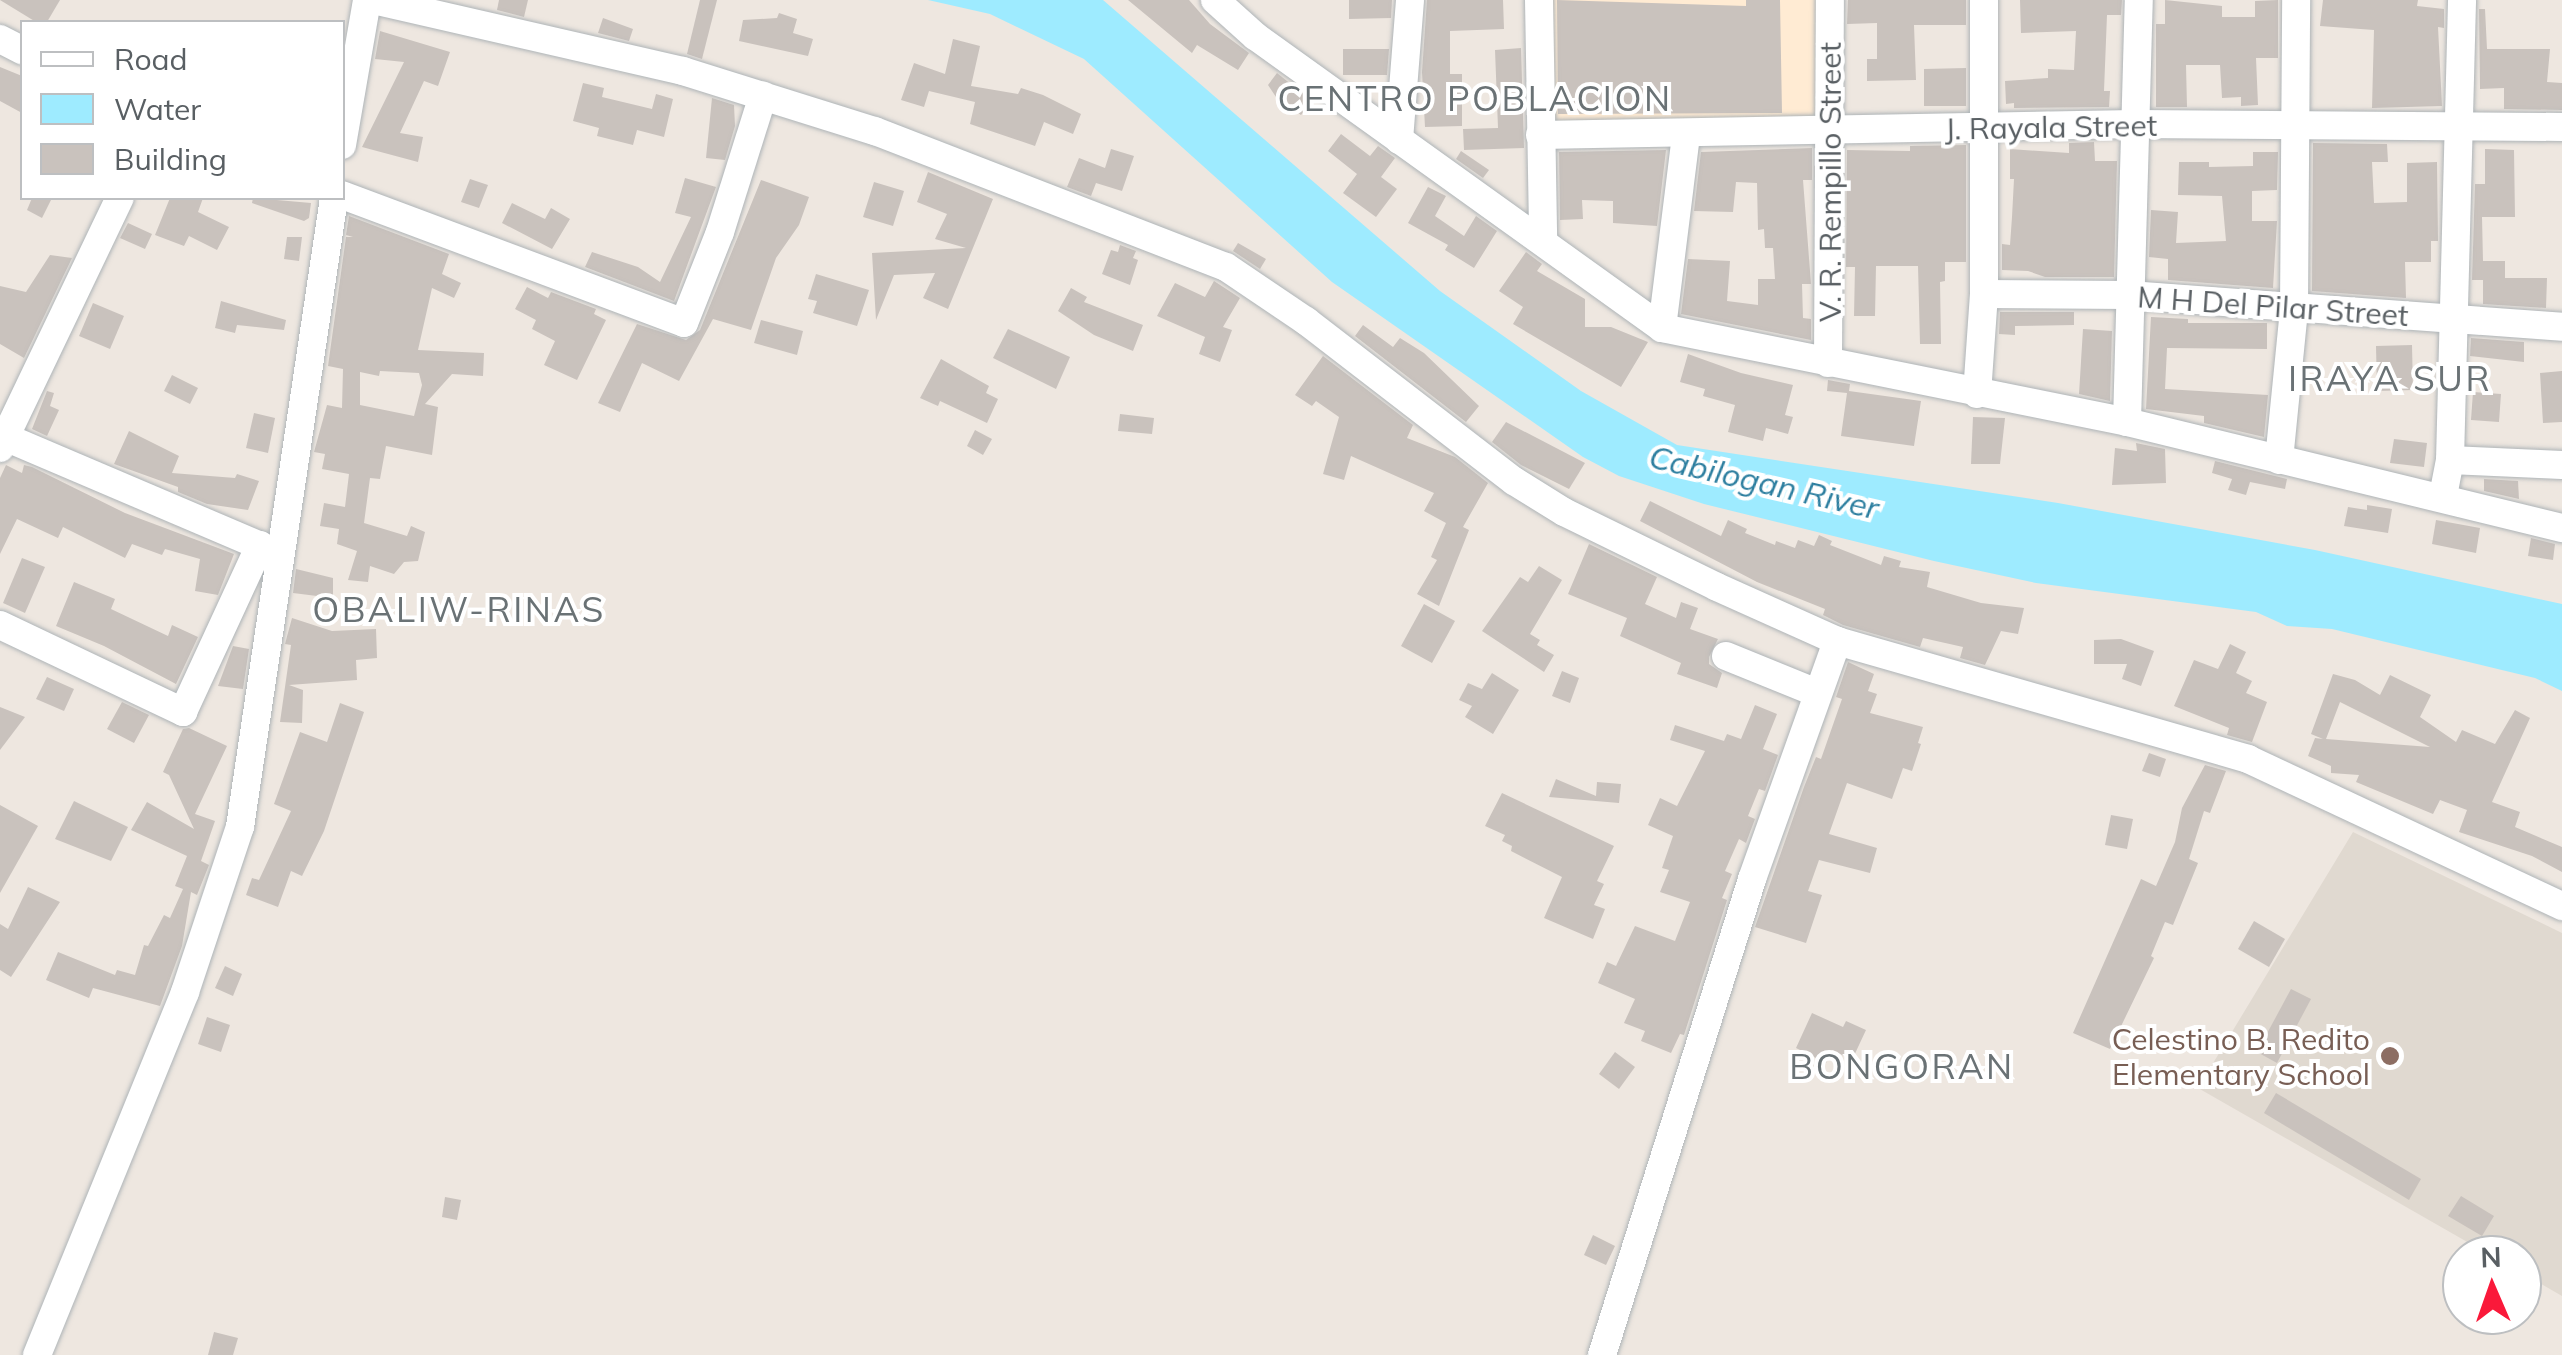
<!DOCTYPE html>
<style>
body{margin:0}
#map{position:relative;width:2562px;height:1355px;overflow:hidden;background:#eee7e0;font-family:Mulish,sans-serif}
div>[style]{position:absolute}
.commercial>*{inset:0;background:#ffebd3}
.education>*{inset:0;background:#e0d9d0}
.water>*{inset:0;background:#9eebff}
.building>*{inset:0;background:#c9c2bd}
.roads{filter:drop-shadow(0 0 2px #aeb4b7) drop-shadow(0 0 2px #aeb4b7)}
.minor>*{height:28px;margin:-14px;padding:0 14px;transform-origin:14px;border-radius:14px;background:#fff}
.dots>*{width:28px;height:28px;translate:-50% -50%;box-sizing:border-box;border:5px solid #fff;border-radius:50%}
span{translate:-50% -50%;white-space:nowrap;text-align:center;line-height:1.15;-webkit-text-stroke:8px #fff;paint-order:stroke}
.street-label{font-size:30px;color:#595f63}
.education-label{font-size:30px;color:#785e54}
.right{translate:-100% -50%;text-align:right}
.water-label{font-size:32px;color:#2c7e9f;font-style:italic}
.quarter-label{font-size:35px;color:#6a7275;letter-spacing:2.5px}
.legend{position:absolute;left:20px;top:20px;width:325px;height:180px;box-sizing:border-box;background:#fff;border:2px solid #bdbfc1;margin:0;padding:12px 18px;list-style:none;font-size:30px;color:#595f63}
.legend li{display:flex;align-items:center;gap:20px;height:50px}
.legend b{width:50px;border:2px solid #bdbfc1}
.north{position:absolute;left:2442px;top:1235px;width:100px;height:100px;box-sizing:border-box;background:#fff;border:2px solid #bdbfc1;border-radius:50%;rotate:358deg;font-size:28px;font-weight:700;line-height:40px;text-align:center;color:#595f63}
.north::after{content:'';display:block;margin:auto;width:35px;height:45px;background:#fa193a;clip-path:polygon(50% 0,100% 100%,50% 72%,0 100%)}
</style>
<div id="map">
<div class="commercial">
<div style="clip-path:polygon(1552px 0,1819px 0,1821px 122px,1553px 125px)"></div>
</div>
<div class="education">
<div style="clip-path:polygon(2353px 832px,2562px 933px,2562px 1296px,2522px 1273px,2522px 1255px,2490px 1255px,2198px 1088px)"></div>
</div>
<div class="water">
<div style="clip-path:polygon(928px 0,1103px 0,1440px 291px,1581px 391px,1677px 445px,2058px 503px,2315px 550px,2562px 604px,2562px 691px,2535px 678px,2332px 629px,2287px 626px,2256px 612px,2036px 583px,1934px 561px,1704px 504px,1619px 476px,1583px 457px,1332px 282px,1084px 59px,990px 14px)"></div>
</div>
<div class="building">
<div style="clip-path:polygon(0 0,60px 0,47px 22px,36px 22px)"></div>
<div style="clip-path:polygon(499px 0,528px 0,524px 17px,497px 10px)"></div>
<div style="clip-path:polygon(700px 0,717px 0,702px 59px,687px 54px)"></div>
<div style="clip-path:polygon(1128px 0,1189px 0,1210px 24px,1249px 53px,1238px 70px,1197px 45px,1192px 53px)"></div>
<div style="clip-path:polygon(1349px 0,1392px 0,1391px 18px,1349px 19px)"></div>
<div style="clip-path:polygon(1427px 0,1503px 0,1504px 29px,1450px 31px,1450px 74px,1462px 74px,1462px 126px,1425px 127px,1422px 72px)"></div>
<div style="clip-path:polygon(1557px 0,1746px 6px,1746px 0,1780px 0,1782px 113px,1558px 114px)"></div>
<div style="clip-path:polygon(1848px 0,1966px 0,1966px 25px,1914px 25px,1916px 80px,1867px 81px,1867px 59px,1877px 59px,1877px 23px,1847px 24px)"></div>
<div style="clip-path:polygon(2020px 0,2122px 0,2121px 15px,2107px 15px,2104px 91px,2110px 91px,2109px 107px,2014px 108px,2014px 103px,2006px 104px,2005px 81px,2048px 78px,2048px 69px,2074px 70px,2076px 31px,2021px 33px)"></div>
<div style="clip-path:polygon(2165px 0,2222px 6px,2222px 17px,2255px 17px,2255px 1px,2278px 0,2278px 58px,2256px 58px,2258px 105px,2241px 106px,2241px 97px,2222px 98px,2220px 65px,2186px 65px,2187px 107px,2156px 107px,2156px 24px,2165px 24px)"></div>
<div style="clip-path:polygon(2323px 0,2418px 0,2417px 6px,2444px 9px,2444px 28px,2438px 27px,2442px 106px,2372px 108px,2374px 30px,2320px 26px)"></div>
<div style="clip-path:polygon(2479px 9px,2485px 9px,2487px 49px,2550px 49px,2547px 82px,2562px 83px,2562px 110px,2504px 109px,2504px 88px,2480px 89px)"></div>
<div style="clip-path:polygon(779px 13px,797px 19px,793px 33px,813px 39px,808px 56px,739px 41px,743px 20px,777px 18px)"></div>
<div style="clip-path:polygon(603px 18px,633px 29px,629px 41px,598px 33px)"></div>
<div style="clip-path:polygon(380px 31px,450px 52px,438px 86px,424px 81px,400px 133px,423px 137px,418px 162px,362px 147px,404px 62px,375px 59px)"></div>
<div style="clip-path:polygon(953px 39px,980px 46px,971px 86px,1018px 94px,1021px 88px,1043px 95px,1081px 114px,1073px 134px,1044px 122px,1035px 146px,970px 124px,975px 102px,929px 91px,924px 107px,901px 100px,914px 63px,945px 74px)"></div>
<div style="clip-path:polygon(1521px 48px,1524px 148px,1464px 150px,1463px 129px,1498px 128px,1495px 50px)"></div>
<div style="clip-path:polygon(1343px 49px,1389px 49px,1387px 75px,1343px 75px)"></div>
<div style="clip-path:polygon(0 67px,22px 76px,22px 113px,0 101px)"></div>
<div style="clip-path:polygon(1966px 68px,1966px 106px,1924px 106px,1924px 69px)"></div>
<div style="clip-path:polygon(1277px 73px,1312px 101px,1301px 115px,1287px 105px,1284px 109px,1268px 85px)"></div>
<div style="clip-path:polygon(583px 83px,604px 88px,602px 97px,652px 109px,656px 94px,673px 99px,664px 137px,637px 130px,633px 145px,597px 136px,599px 128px,573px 121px)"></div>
<div style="clip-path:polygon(712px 98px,734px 105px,735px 126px,725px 160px,706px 158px)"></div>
<div style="clip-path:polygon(1341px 134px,1370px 156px,1378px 146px,1395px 158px,1381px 177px,1397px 189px,1376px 217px,1343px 193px,1357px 174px,1328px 151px)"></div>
<div style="clip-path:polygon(2094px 142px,2095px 161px,2117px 161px,2114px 277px,2045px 277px,2028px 271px,2002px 270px,2002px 244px,2010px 245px,2012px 217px,2014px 179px,2010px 179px,2010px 149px,2069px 153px,2069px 143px)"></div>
<div style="clip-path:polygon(2313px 143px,2387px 144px,2388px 162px,2372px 162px,2374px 203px,2407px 202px,2407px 163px,2437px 162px,2438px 241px,2431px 241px,2431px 262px,2405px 262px,2406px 298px,2312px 291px)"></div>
<div style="clip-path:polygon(1966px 145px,1966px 262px,1945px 262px,1945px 281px,1940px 282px,1941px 344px,1920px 344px,1918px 266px,1876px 266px,1875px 316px,1854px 316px,1855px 267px,1846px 267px,1847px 150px,1910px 151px,1910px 146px)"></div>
<div style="clip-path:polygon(1812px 148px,1812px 180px,1803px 180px,1811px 284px,1802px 284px,1803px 318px,1811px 319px,1811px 340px,1681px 314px,1688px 259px,1730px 261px,1727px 301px,1758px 305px,1758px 279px,1775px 279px,1773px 248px,1765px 248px,1764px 229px,1758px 230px,1757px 183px,1736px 182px,1733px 212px,1694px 211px,1701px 152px)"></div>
<div style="clip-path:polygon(1111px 149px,1134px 156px,1122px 191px,1096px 183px,1091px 196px,1067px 187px,1079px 158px,1105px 168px)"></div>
<div style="clip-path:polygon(2485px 149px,2514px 150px,2515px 217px,2482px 217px,2483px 261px,2505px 261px,2505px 278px,2547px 278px,2546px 308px,2483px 304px,2483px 280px,2472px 280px,2475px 184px,2485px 184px)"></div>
<div style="clip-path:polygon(1666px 150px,1657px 226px,1613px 223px,1613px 201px,1582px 200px,1583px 219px,1560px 220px,1559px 152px)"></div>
<div style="clip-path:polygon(1461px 151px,1489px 170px,1483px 178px,1456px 159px)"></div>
<div style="clip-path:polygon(2253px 152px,2278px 152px,2277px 190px,2252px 191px,2252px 221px,2277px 221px,2273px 288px,2168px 280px,2168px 259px,2149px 257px,2151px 210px,2178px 212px,2176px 243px,2226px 241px,2222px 196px,2178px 195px,2179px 162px,2209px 162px,2209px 167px,2253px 166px)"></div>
<div style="clip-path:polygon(928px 172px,993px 199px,948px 309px,923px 298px,935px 273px,894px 275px,876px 320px,872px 253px,966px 248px,935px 239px,947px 214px,917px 202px)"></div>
<div style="clip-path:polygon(685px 178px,716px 187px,674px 301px,585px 267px,592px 252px,638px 267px,660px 282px,691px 217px,675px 213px)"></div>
<div style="clip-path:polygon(470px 179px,488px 185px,479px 208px,461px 202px)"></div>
<div style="clip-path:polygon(761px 180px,809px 197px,799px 225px,776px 258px,751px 330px,713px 319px,679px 381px,642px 363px,620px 412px,598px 403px,637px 324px,686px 340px,700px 330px)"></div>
<div style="clip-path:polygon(874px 182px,904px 191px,893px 226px,863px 217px)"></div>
<div style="clip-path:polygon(1428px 187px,1446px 196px,1435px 216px,1464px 236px,1476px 216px,1497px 231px,1474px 268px,1445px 250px,1448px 245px,1408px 223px)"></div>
<div style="clip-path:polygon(32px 198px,52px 198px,42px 218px,27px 210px)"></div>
<div style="clip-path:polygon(170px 198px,203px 198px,198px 212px,229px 227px,217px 250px,189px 236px,184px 246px,155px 235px)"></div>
<div style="clip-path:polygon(253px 198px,311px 203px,309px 218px,304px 221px,252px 203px)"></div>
<div style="clip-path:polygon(512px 203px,545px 219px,551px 208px,570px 219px,552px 249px,502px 223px)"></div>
<div style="clip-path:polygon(evenodd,349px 216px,449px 254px,442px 274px,461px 283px,454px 298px,432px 288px,418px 350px,484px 353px,483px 376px,452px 374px,425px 404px,438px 407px,432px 455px,386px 446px,380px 479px,370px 478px,364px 523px,407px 536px,411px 526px,425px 532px,418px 561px,404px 562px,394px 574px,370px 566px,368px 582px,348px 580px,357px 551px,337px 544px,339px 529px,320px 526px,324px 503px,345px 507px,349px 474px,322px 469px,325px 454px,314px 452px,327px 405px,342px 408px,343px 369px,328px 366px,346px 237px,353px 237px,346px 235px,349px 216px,380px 371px,419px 373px,422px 385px,414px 416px,360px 405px,360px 372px,379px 376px,380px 371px)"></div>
<div style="clip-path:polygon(128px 223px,152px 234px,145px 249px,120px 238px)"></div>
<div style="clip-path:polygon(287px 237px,302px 237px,299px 261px,284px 259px)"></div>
<div style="clip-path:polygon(1238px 243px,1266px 259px,1260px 269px,1233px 251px)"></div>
<div style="clip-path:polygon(1120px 245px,1136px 251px,1133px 258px,1138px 260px,1130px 285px,1102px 274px,1111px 250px,1118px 252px)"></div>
<div style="clip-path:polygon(1526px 252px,1542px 264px,1537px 271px,1585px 299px,1585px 327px,1611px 327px,1648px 342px,1621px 387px,1513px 324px,1523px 307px,1499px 291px)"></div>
<div style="clip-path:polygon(50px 255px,72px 258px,24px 358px,0 344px,0 286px,26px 292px)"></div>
<div style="clip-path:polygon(816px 274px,869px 290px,857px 326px,813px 313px,817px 301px,808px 299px)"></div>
<div style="clip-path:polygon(1214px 281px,1240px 298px,1223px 327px,1232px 330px,1220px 362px,1199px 354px,1205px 337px,1157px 316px,1175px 283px,1205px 297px)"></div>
<div style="clip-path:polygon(527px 287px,548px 298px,551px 292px,596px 309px,594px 314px,606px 320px,577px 380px,544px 365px,555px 341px,532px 329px,536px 320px,515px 309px)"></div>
<div style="clip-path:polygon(1071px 288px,1087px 297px,1084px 302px,1143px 325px,1133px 351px,1094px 335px,1058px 311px)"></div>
<div style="clip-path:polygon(221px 301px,286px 320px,284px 330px,237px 325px,235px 333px,215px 328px)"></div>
<div style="clip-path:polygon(93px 303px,124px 316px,110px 349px,79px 336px)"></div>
<div style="clip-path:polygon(2000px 312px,2074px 312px,2074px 325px,2015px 326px,2015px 335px,1999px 334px)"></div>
<div style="clip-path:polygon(2151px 317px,2188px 319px,2188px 323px,2267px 323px,2267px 349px,2167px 348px,2165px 389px,2268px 395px,2264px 437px,2204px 423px,2204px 416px,2146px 409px)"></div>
<div style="clip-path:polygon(761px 320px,803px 331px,797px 355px,754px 343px)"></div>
<div style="clip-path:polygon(1363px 325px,1393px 347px,1400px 338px,1424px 353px,1479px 406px,1466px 422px,1355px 336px)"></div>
<div style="clip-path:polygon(1008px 329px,1070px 357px,1056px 389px,993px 358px)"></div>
<div style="clip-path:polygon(2083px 329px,2112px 331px,2110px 401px,2079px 394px)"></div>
<div style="clip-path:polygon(2471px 338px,2524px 342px,2524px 362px,2470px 356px)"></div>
<div style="clip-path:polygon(2412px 345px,2413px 390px,2377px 391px,2376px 346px)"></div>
<div style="clip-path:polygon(1688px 354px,1741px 373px,1793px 385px,1785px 415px,1793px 417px,1788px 434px,1766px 428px,1763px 441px,1728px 432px,1735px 405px,1703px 396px,1705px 389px,1680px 382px)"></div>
<div style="clip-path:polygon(1323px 356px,1413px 425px,1407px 438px,1455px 457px,1488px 483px,1463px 527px,1469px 530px,1439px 606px,1417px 594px,1437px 560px,1431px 557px,1446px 523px,1424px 511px,1434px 493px,1351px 456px,1344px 480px,1323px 474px,1339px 417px,1316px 401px,1312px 406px,1295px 395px)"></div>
<div style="clip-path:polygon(941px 359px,989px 386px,986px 393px,998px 399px,987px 423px,940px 401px,938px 406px,920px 398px)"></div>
<div style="clip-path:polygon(2562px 371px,2562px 422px,2543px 423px,2540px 373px)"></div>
<div style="clip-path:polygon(172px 375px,198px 388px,190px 404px,164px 391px)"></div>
<div style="clip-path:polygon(1828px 380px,1850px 384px,1849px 391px,1921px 401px,1914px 446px,1841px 436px,1847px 393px,1827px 391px)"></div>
<div style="clip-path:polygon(47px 391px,54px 393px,50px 406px,59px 410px,47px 436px,32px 429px)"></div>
<div style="clip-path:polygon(2473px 392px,2501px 394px,2499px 422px,2471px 420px)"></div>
<div style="clip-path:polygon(254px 413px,275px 418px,268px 453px,246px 448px)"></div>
<div style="clip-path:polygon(1120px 414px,1154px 418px,1152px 434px,1118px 431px)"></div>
<div style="clip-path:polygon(1973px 417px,2005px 418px,2000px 464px,1971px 464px)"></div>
<div style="clip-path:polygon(1506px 422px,1585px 463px,1569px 489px,1521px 465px,1492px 442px)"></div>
<div style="clip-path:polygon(975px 430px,992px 439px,983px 455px,967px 446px)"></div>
<div style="clip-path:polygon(129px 431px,179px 456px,172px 473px,235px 478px,237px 474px,259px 481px,248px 510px,207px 504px,178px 492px,178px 487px,114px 464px)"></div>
<div style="clip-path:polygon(2394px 439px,2427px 443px,2424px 467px,2390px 463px)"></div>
<div style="clip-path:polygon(2136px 443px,2165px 449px,2166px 483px,2112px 485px,2115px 448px,2137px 451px)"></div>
<div style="clip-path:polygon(2215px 461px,2287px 479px,2285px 489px,2250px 482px,2246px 495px,2228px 490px,2232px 479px,2212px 473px)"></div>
<div style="clip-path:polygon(6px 465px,22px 473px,24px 465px,32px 467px,125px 513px,234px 554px,218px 595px,195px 591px,200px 559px,165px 549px,162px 555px,132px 544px,125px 558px,63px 527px,58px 538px,17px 519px,0 554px,0 478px)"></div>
<div style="clip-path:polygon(2484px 479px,2518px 481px,2519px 499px,2484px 491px)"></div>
<div style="clip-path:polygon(1650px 501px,1721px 536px,1728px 520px,1747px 529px,1745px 533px,1775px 545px,1776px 541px,1795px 548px,1798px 540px,1814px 546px,1819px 535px,1832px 541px,1830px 545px,1881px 565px,1884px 556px,1901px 561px,1899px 567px,1930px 572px,1927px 587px,1981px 603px,2024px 608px,2018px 634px,2001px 631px,1985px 665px,1960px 658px,1963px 647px,1923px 638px,1920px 647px,1843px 625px,1823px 615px,1825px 609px,1757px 582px,1640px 521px)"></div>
<div style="clip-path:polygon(2367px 505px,2392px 509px,2388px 533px,2344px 526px,2348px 507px,2367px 510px)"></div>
<div style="clip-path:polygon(2436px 520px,2480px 528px,2476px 553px,2432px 544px)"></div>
<div style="clip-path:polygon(2531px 538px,2555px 544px,2553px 560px,2528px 556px)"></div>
<div style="clip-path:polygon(1589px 544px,1657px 577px,1645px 604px,1676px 618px,1681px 602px,1698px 608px,1690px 629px,1718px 639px,1709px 657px,1709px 664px,1722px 673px,1717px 688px,1677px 674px,1681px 663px,1620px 636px,1627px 618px,1568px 594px)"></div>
<div style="clip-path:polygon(22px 558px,45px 567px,25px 613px,3px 603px)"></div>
<div style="clip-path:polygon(1539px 566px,1562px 580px,1530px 634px,1540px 640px,1537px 645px,1554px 655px,1544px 672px,1482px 631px,1520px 577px,1528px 582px)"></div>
<div style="clip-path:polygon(296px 569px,333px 578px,333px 598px,293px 593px)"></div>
<div style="clip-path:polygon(74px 582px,115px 599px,111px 609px,168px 636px,172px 625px,198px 637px,176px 684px,104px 646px,56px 626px)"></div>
<div style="clip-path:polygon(1424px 604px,1455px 621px,1432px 663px,1401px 646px)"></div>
<div style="clip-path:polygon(292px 618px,332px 631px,376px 629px,377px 658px,356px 660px,357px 680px,289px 685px,303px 690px,302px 723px,280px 722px,291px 645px,285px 644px)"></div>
<div style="clip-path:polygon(2121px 639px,2154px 651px,2141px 686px,2122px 679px,2127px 664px,2094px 664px,2094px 640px)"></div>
<div style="clip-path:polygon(2230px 644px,2246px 652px,2236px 673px,2252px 681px,2246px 693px,2267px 702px,2252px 742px,2227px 735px,2229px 728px,2174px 706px,2194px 660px,2218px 669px)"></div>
<div style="clip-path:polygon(233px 646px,249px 649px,243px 689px,218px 686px)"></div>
<div style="clip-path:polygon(1848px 662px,1874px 674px,1868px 691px,1877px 694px,1870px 713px,1923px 727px,1918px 743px,1921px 744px,1912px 771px,1903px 768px,1892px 799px,1847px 783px,1829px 834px,1877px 848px,1870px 873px,1819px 860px,1808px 891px,1822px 895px,1806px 943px,1755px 927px,1804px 787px,1816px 757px,1821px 759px,1842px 699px,1836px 697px)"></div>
<div style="clip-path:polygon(1562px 671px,1579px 678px,1570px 703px,1552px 696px)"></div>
<div style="clip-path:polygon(1492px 673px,1519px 690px,1493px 734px,1465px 717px,1472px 706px,1459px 700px,1468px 683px,1482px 689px)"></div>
<div style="clip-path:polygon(evenodd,2333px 674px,2355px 680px,2380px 695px,2390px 675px,2431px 695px,2420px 717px,2456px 742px,2462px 730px,2495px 744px,2515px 710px,2530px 718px,2492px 802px,2520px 812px,2515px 827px,2562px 847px,2562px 872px,2532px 856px,2459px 832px,2467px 810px,2440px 800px,2433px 814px,2356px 782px,2359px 775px,2331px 773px,2331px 766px,2308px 756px,2315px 738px,2323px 739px,2311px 734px,2333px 674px,2340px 702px,2430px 747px,2326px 739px,2340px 702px)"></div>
<div style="clip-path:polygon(47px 677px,74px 689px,64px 711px,36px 699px)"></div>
<div style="clip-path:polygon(122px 702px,149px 715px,134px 743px,107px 729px)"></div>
<div style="clip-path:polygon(340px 703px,364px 712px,324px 831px,302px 876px,291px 871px,278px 907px,246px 895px,252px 878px,259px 880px,291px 811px,274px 804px,300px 732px,327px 742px)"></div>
<div style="clip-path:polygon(1755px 705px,1777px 714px,1763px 749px,1778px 755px,1765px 791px,1759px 789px,1748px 816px,1755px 819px,1746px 843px,1739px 839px,1725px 871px,1732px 874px,1722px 898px,1727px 900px,1684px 1035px,1680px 1034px,1671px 1053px,1641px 1041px,1645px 1031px,1624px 1023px,1635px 999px,1598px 983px,1607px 962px,1616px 966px,1635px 926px,1675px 941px,1690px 902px,1660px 892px,1669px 870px,1662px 868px,1673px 836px,1648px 825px,1660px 798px,1677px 806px,1705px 751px,1670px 740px,1675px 725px,1724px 741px,1727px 734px,1741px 739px)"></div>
<div style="clip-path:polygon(0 707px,25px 717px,0 750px)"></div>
<div style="clip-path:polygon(189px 728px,227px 746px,195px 814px,215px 821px,201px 861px,209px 865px,197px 895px,191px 892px,182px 946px,160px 1006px,93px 988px,89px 998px,46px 980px,58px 952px,115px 975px,117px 970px,135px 975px,144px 945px,148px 946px,164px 915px,170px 918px,183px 889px,175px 886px,187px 856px,131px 830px,147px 802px,194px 829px,169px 775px,163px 772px,183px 729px)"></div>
<div style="clip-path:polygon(2149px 753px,2166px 759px,2160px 777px,2142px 771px)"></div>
<div style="clip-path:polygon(2205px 765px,2226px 771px,2210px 813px,2204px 811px,2189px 859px,2198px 863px,2173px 925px,2165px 922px,2151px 956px,2154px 958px,2110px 1049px,2073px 1033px,2141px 879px,2156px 886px,2175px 842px,2182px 808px)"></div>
<div style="clip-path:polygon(1556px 779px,1596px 796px,1597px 782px,1621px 784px,1619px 803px,1549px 797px)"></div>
<div style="clip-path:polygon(1502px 793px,1614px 846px,1597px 881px,1604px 884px,1594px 905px,1605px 909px,1593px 939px,1544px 918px,1562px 877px,1511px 851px,1512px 846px,1502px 841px,1505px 835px,1485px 826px)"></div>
<div style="clip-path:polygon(74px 801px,128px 827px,111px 861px,55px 839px)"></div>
<div style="clip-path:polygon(0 805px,38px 826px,0 893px)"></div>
<div style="clip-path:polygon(2111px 815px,2133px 819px,2127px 849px,2105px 845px)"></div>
<div style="clip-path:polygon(28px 887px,60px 902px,11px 977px,0 970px,0 924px,8px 929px)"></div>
<div style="clip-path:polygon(2254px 921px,2285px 939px,2269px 967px,2238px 949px)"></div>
<div style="clip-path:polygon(225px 966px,242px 974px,233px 996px,215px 988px)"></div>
<div style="clip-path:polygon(2291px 989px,2311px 999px,2277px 1063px,2257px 1052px)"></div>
<div style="clip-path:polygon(1812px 1013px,1843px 1027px,1846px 1021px,1866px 1030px,1852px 1060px,1832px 1050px,1826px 1063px,1796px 1048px)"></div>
<div style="clip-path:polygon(207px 1017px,230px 1025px,221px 1052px,198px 1044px)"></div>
<div style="clip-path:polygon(1615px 1052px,1635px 1067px,1619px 1089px,1599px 1074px)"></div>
<div style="clip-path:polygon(2276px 1093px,2421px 1179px,2409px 1200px,2264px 1113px)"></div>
<div style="clip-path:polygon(2461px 1196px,2494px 1216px,2482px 1236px,2448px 1216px)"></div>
<div style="clip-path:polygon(445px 1197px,461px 1200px,457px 1220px,442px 1217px)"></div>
<div style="clip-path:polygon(1593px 1235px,1615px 1246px,1606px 1265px,1584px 1255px)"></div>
<div style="clip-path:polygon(214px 1332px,238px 1338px,233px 1355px,208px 1355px)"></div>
</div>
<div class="roads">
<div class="minor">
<div style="left:373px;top:0;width:318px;rotate:12.9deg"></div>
<div style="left:683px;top:71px;width:201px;rotate:17.4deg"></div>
<div style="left:875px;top:131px;width:376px;rotate:21.2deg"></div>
<div style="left:1226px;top:267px;width:97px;rotate:34deg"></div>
<div style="left:1306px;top:321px;width:262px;rotate:37.6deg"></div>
<div style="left:1514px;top:481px;width:59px;rotate:31.8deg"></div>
<div style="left:1564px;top:512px;width:170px;rotate:26.1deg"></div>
<div style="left:1717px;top:587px;width:132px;rotate:24.2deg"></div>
<div style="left:1837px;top:641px;width:428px;rotate:16deg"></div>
<div style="left:2248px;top:759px;width:347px;rotate:25.1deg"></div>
<div style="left:1215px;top:0;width:54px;rotate:42deg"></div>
<div style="left:1255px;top:36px;width:501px;rotate:35.66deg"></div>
<div style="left:1662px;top:328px;width:474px;rotate:11.4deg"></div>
<div style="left:2127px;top:422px;width:448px;rotate:13.7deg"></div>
<div style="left:1539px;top:0;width:241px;rotate:89deg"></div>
<div style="left:0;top:39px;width:25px;rotate:27deg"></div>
<div style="left:1540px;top:135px;width:595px;rotate:-1.06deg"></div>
<div style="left:2135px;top:124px;width:427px;rotate:0.4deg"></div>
<div style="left:1399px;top:140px;width:140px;rotate:-85.5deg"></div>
<div style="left:342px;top:145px;width:147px;rotate:-80.2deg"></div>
<div style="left:342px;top:195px;width:365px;rotate:20.5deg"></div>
<div style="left:684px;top:323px;width:98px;rotate:-68.4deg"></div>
<div style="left:720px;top:232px;width:143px;rotate:-72.5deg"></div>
<div style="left:1984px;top:294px;width:145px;rotate:0.4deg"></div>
<div style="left:2129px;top:295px;width:434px;rotate:4.2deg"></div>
<div style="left:1662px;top:328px;width:194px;rotate:-82.9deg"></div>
<div style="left:1828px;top:363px;width:363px;rotate:-89.7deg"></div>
<div style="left:1977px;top:394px;width:100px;rotate:-86deg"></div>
<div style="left:1984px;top:294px;width:294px;rotate:-90deg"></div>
<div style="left:2127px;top:422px;width:422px;rotate:-88.4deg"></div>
<div style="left:5px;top:437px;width:293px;rotate:23.1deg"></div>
<div style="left:0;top:448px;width:277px;rotate:-64.4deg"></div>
<div style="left:2279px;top:460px;width:152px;rotate:-84.3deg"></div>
<div style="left:2294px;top:309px;width:309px;rotate:-89.6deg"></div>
<div style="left:2450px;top:460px;width:112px;rotate:2.6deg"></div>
<div style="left:2443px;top:496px;width:37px;rotate:-79deg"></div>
<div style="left:2450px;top:460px;width:460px;rotate:-88.5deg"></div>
<div style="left:0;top:625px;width:203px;rotate:25.4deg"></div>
<div style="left:183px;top:712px;width:184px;rotate:-65.2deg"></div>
<div style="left:1726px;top:656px;width:98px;rotate:22.1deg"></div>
<div style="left:37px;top:1355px;width:392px;rotate:-67.8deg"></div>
<div style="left:185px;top:992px;width:174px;rotate:-71.6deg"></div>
<div style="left:240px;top:827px;width:636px;rotate:-81.5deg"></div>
<div style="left:1602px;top:1355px;width:499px;rotate:-72.5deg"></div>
<div style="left:1752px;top:879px;width:253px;rotate:-70.3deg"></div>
</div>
</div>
<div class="dots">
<div style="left:2390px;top:1056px;background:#8d6e63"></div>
</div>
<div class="street-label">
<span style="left:2051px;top:127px;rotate:-1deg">J. Rayala Street</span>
<span style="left:1830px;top:182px;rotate:-90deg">V. R. Rempillo Street</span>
<span style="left:2273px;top:306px;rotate:4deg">M H Del Pilar Street</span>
</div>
<div class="education-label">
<span class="right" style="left:2370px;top:1056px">Celestino B. Redito<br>Elementary School</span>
</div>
<div class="water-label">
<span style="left:1764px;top:482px;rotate:13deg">Cabilogan River</span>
</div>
<div class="quarter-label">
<span style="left:1475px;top:98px">CENTRO POBLACION</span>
<span style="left:2390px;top:378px">IRAYA SUR</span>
<span style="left:459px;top:609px">OBALIW-RINAS</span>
<span style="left:1902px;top:1066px">BONGORAN</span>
</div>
<ul class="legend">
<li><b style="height:12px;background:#fff"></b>Road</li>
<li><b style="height:28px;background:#9eebff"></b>Water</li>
<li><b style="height:28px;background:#c9c2bd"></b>Building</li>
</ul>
<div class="north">N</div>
</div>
